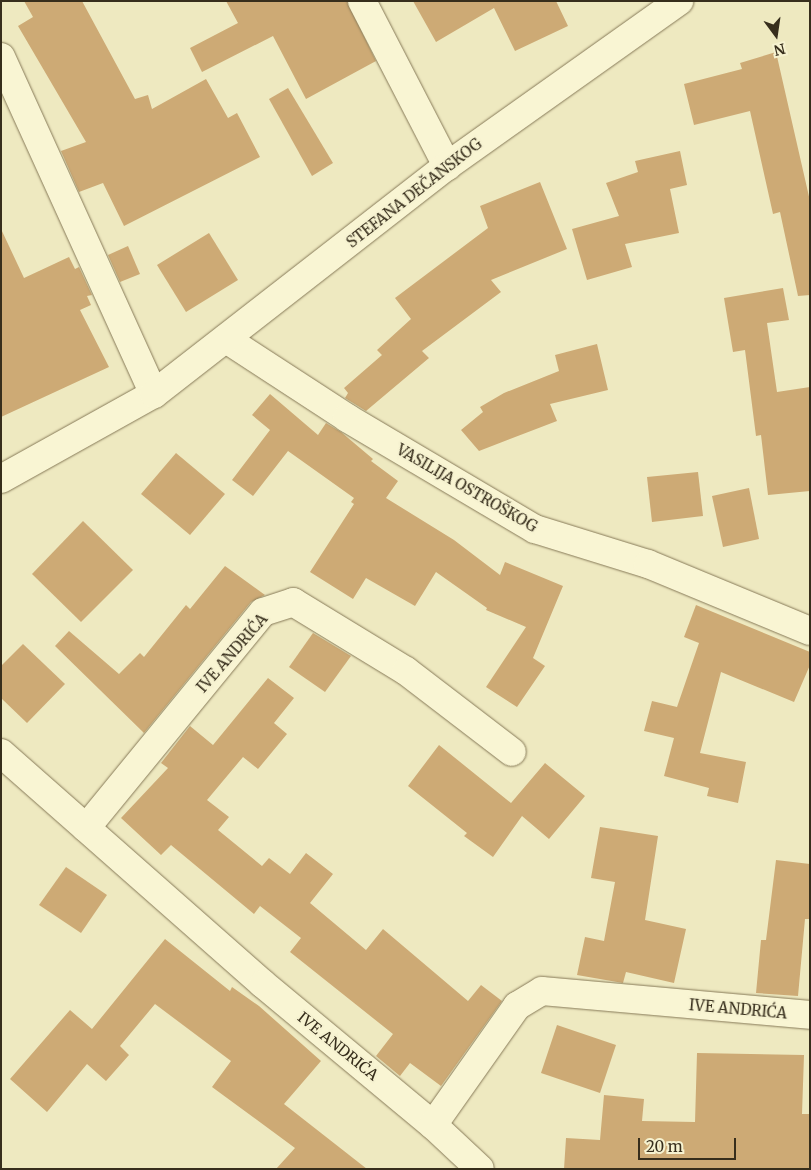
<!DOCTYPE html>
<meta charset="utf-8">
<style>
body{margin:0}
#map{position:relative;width:811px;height:1170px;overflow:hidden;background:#eee9c0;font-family:Merriweather,serif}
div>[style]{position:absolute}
.building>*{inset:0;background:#cdaa75}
.roads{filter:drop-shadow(0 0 1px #877a58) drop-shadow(0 0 1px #877a58)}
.street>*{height:28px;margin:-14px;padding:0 14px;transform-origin:14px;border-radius:14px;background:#f9f5d3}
.secondary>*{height:28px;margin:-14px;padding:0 14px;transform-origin:14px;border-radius:14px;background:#f9f5d3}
span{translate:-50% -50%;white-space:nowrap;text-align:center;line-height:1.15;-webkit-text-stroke:4px #f6f2d0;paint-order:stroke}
.street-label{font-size:15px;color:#372e1c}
.frame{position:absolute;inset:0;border:2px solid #372e1c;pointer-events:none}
.north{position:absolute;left:751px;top:10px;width:50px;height:50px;-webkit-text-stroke:4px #f6f2d0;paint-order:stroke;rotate:166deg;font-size:14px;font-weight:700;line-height:20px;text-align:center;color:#372e1c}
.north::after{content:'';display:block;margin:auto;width:18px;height:22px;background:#372e1c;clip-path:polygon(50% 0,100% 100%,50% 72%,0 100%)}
.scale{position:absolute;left:638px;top:1138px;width:98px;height:22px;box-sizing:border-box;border:2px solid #372e1c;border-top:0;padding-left:6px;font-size:15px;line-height:18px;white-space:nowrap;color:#372e1c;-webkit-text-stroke:4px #f6f2d0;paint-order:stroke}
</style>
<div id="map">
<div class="building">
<div style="clip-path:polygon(24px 1px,82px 1px,135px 99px,148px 95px,152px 109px,206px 79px,228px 118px,237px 113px,260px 157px,124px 226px,103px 183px,79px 192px,61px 151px,86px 142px,18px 26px,33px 17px)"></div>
<div style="clip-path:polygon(226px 1px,347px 1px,376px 61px,306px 99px,273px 36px,202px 72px,190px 48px,238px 23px)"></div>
<div style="clip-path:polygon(413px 1px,556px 1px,568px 26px,515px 51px,494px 8px,436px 42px)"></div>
<div style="clip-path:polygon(776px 52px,810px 201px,810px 295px,798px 296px,780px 212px,773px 214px,750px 111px,694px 125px,684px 84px,742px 69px,740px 63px)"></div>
<div style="clip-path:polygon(288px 88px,333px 163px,312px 176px,269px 99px)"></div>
<div style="clip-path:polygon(680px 151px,687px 185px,670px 189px,679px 233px,625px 244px,632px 267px,587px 280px,572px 229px,619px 216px,606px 183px,638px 172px,635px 161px)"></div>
<div style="clip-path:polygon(540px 182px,567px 249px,491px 280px,501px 292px,422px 351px,429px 358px,366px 411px,345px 398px,348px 393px,344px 388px,382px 355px,377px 350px,411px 319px,395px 298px,488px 228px,480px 206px)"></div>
<div style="clip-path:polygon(1px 229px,24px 278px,69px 257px,75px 269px,79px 267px,92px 295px,87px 296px,91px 305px,80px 310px,109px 367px,1px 417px)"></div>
<div style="clip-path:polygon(209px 233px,238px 280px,186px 312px,157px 265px)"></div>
<div style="clip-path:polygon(128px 246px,140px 274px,120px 282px,108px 255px)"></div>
<div style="clip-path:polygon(783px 288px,789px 320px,767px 323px,777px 392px,810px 387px,810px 491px,768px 495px,761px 435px,756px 436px,745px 350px,733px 352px,724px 298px)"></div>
<div style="clip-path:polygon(597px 344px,608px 390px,550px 404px,557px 421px,479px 451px,461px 430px,483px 412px,480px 407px,504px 393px,559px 371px,555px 355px)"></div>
<div style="clip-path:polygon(270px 394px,318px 435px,326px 423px,341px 432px,373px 459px,371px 461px,398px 481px,386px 498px,454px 540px,500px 575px,505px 562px,563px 586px,533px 658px,545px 666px,517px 707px,486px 687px,526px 627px,486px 610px,487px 608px,436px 572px,415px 606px,366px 578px,353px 599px,310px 572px,354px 504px,351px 502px,354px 498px,288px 451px,253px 496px,232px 480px,270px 430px,252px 415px)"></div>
<div style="clip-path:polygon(176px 453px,225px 494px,190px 535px,141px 494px)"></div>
<div style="clip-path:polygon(698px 472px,703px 516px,652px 522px,647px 477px)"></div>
<div style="clip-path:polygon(749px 488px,759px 539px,723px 547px,712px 496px)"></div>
<div style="clip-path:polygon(83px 521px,133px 570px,81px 622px,32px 574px)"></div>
<div style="clip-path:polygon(225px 566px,265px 595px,251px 602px,144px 733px,55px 646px,69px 631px,119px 674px,140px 653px,144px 657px,186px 605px,190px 609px)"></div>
<div style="clip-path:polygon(696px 605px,810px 652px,810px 665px,794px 702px,721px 672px,700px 753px,746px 762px,738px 803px,707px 796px,709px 788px,664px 776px,674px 738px,644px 731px,652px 701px,677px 707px,699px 643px,684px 637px)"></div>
<div style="clip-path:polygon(313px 633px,351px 656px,325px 692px,289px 667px)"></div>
<div style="clip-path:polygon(23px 644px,65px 684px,27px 723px,1px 698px,1px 666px)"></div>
<div style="clip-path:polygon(268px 678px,294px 698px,274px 723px,287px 734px,258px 769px,243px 757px,207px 800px,229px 817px,218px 830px,262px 866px,269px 858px,290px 874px,306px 853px,333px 874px,310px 903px,366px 950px,383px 929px,468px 1001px,481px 985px,502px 1001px,441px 1086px,410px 1063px,400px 1076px,376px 1056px,393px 1034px,290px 952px,301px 938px,260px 906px,254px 914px,171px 845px,161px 855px,121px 818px,168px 768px,161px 763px,190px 726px,213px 745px)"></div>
<div style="clip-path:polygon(439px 745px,511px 803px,545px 763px,585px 796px,549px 839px,522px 816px,493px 857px,464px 836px,467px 833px,408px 786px)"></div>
<div style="clip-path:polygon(600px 827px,658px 836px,645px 920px,686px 929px,674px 983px,626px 972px,623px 983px,577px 975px,585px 937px,604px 941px,615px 882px,591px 878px)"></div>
<div style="clip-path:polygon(776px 860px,810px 864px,810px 919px,805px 919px,798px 996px,756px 993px,761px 940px,766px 940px)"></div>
<div style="clip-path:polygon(66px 867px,107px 895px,81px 933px,39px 905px)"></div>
<div style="clip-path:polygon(165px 939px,230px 991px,232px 987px,259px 1006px,321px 1061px,284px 1104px,367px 1169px,276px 1169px,295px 1148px,212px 1087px,231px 1061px,155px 1004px,120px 1046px,129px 1055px,106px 1081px,87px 1064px,47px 1112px,10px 1079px,70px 1010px,92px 1029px)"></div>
<div style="clip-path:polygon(557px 1025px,616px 1045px,600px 1093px,541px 1073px)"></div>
<div style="clip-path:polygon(697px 1053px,804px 1055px,802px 1114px,810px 1114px,810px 1169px,564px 1169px,566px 1138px,600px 1140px,604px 1095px,644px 1099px,642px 1121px,695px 1122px)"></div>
</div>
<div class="roads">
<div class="street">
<div style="left:362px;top:1px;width:186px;rotate:62.7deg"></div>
<div style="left:1px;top:57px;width:370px;rotate:65.6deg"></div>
<div style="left:226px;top:339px;width:145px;rotate:33.1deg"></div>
<div style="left:347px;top:418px;width:218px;rotate:30.6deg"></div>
<div style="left:535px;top:529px;width:118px;rotate:17.2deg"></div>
<div style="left:648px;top:564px;width:175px;rotate:22.5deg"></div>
<div style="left:1px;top:753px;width:349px;rotate:41.4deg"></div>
<div style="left:263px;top:984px;width:221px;rotate:39.7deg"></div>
<div style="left:433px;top:1125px;width:64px;rotate:43.1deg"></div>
<div style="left:86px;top:828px;width:279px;rotate:-50.7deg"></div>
<div style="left:263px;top:612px;width:32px;rotate:-18deg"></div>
<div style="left:293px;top:602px;width:132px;rotate:31.4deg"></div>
<div style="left:406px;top:671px;width:133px;rotate:37.4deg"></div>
<div style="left:433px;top:1125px;width:146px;rotate:-54.8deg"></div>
<div style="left:517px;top:1006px;width:29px;rotate:-31deg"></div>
<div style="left:542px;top:991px;width:269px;rotate:5.1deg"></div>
</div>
<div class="secondary">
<div style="left:1px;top:479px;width:175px;rotate:-29.1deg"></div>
<div style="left:154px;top:394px;width:371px;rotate:-37.9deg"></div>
<div style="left:447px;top:166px;width:285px;rotate:-35.4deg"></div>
</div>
</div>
<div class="street-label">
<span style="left:414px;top:193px;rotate:-38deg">STEFANA DEČANSKOG</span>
<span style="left:467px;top:488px;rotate:30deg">VASILIJA OSTROŠKOG</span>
<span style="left:232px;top:653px;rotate:-49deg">IVE ANDRIĆA</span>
<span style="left:738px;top:1009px;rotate:5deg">IVE ANDRIĆA</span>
<span style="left:338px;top:1046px;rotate:39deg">IVE ANDRIĆA</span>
</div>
<div class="frame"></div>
<div class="north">N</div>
<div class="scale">20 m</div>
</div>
